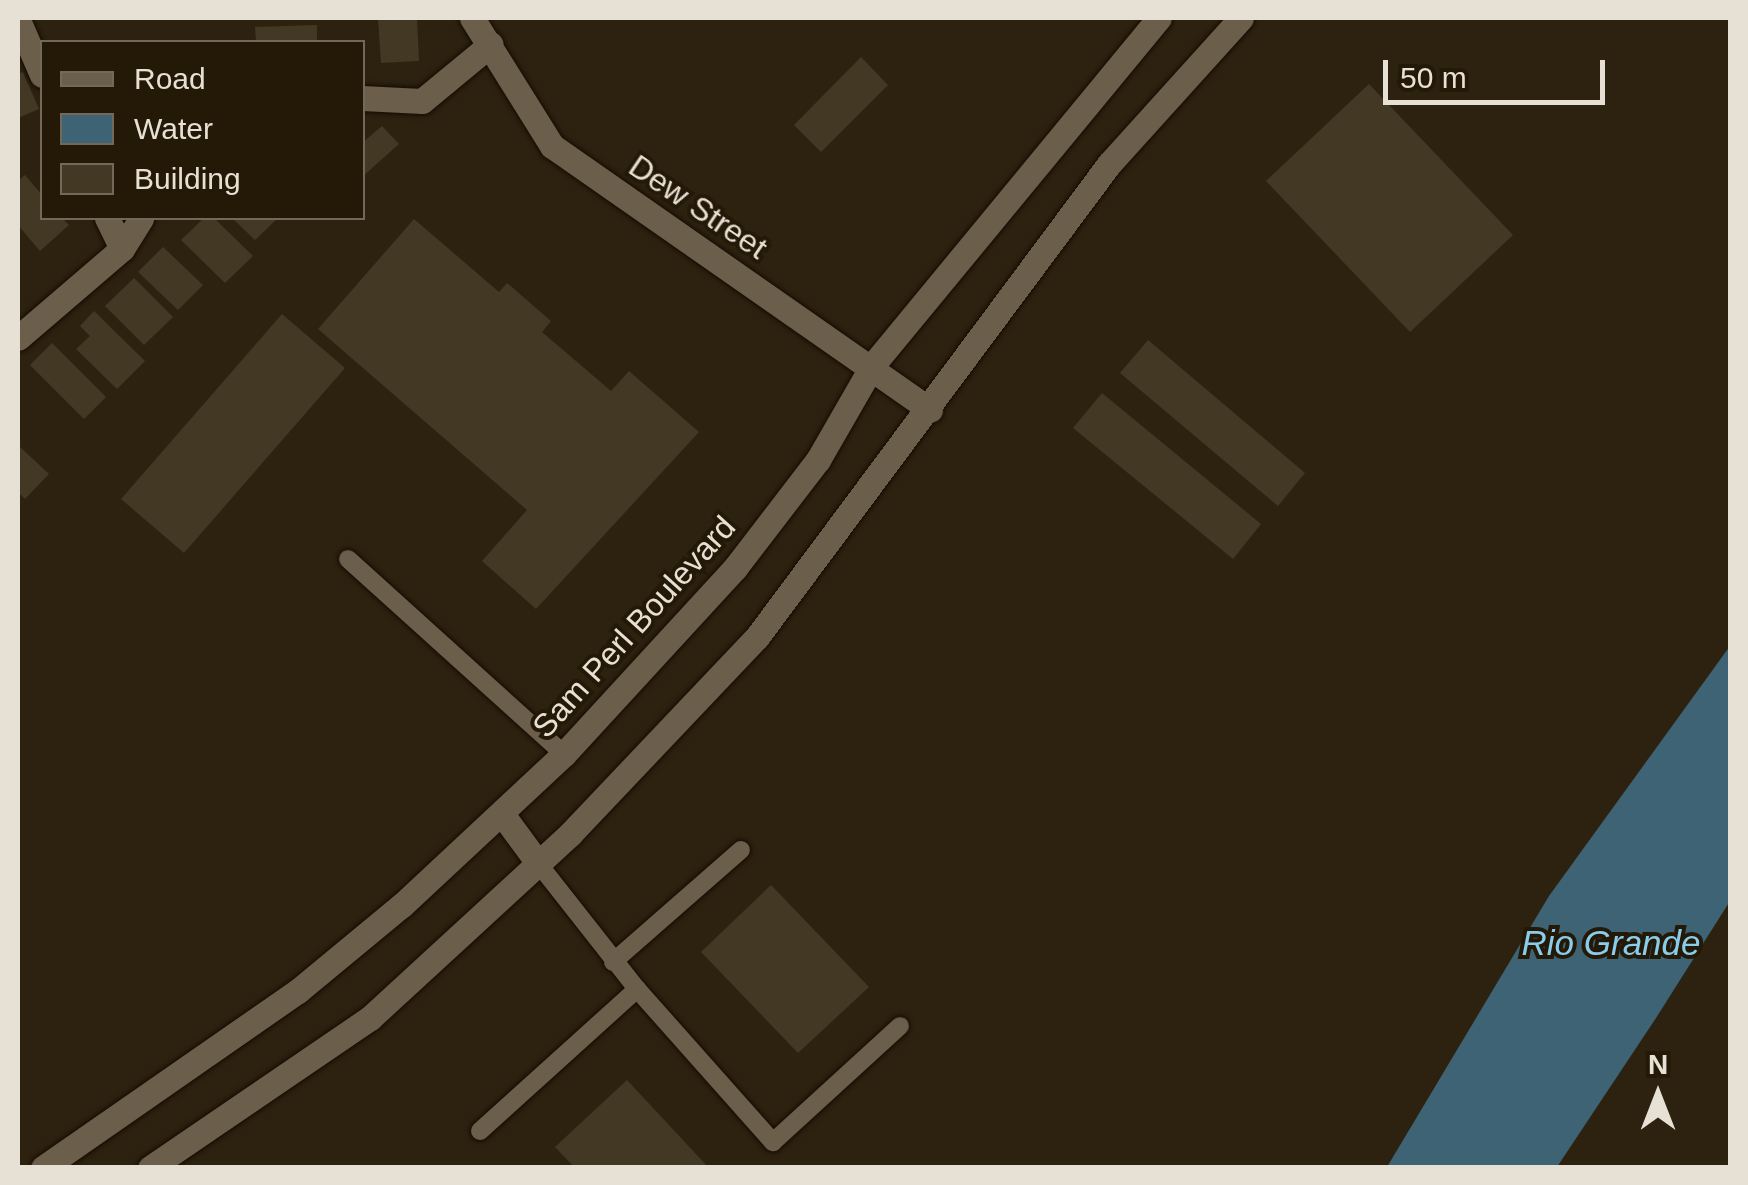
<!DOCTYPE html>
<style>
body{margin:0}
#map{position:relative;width:1748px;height:1185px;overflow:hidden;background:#2d2210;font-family:Helvetica,sans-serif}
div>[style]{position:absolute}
.water>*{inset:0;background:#3e6375}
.building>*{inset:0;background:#433824}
.roads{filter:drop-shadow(0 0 2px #150b00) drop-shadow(0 0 2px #150b00)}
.lane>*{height:18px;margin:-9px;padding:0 9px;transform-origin:9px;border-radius:9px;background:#6b5e4a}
.street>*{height:25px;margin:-12.5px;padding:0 12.5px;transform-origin:12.5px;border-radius:12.5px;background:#6b5e4a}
.secondary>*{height:25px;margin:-12.5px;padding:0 12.5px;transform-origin:12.5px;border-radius:12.5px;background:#6b5e4a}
span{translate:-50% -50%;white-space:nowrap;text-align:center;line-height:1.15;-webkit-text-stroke:8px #241907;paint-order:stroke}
.street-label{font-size:32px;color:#e7e0d4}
.water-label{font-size:35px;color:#89ccec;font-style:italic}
.frame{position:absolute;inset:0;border:20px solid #e7e0d4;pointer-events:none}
.legend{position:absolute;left:40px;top:40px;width:325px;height:180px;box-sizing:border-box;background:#241907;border:2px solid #726959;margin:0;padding:12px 18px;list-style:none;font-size:30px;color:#e7e0d4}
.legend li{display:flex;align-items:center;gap:20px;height:50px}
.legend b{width:50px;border:2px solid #726959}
.north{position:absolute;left:1608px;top:1045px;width:100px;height:100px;-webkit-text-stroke:8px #241907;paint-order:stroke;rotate:0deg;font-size:28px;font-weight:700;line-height:40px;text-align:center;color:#e7e0d4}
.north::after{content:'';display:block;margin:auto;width:35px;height:45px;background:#e7e0d4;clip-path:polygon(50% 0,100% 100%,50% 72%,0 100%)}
.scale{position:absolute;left:1383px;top:60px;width:222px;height:45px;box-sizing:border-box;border:5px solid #e7e0d4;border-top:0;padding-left:12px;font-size:30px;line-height:35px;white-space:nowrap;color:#e7e0d4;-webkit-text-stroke:8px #241907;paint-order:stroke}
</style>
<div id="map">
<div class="water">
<div style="clip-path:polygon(1730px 646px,1730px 901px,1656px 1018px,1557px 1167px,1387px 1167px,1549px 896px)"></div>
</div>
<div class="building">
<div style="clip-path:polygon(378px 18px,417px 18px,419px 61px,381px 63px)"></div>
<div style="clip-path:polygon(317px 25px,317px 42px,256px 42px,255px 27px)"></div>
<div style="clip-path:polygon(861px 57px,888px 85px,821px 152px,794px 125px)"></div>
<div style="clip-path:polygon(23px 72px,39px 109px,18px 118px,18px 74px)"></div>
<div style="clip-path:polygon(1369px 84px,1513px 235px,1410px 332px,1266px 181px)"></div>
<div style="clip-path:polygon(382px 126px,399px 144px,362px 177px,362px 143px)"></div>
<div style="clip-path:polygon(25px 175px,42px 195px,42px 218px,62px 218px,69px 225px,40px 251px,18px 225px,18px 181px)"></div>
<div style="clip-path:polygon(204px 218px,214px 218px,253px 256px,225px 283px,181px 240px)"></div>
<div style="clip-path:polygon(232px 218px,278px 218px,255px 240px)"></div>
<div style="clip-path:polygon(414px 219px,499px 292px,507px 283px,551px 321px,542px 332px,611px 391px,629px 371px,699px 432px,536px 609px,482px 561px,527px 510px,318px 329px)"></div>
<div style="clip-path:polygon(163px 247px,203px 285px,178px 310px,138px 272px)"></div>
<div style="clip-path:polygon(134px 278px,173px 317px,144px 345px,105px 306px)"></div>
<div style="clip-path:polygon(94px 311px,145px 361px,117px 389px,76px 349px,90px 336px,80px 326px)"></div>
<div style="clip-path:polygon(282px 314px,345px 368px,184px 553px,121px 499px)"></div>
<div style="clip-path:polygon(1148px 340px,1305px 473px,1278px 506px,1120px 373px)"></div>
<div style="clip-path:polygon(52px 343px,106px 397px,84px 419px,30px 365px)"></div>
<div style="clip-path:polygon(1102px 393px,1261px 524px,1233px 559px,1073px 428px)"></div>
<div style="clip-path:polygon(18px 445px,49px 474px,25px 499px,18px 492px)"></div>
<div style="clip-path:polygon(771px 885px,869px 987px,798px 1053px,701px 952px)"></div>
<div style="clip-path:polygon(627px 1080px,709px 1168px,575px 1168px,555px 1147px)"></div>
</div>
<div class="roads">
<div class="lane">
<div style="left:348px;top:559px;width:291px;rotate:42.1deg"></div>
<div style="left:613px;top:962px;width:170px;rotate:-41.2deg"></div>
<div style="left:637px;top:989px;width:205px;rotate:48.4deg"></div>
<div style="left:773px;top:1142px;width:172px;rotate:-42.4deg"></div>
<div style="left:480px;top:1131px;width:212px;rotate:-42.1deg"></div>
<div style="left:637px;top:989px;width:160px;rotate:-128.2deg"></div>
</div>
<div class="street">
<div style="left:472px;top:18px;width:151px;rotate:58deg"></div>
<div style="left:552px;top:146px;width:461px;rotate:34.9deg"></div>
<div style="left:18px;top:20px;width:60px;rotate:66.4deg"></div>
<div style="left:362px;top:98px;width:60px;rotate:2.9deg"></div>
<div style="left:422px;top:101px;width:89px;rotate:-39.6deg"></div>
<div style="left:107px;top:218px;width:34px;rotate:64deg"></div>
<div style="left:18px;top:338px;width:137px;rotate:-40.6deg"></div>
<div style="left:122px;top:249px;width:36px;rotate:-58deg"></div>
</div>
<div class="secondary">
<div style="left:502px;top:814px;width:61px;rotate:53.7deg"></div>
<div style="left:43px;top:1168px;width:310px;rotate:-34.8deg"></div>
<div style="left:298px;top:991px;width:135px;rotate:-39.6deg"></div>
<div style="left:402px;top:905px;width:221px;rotate:-43deg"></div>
<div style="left:564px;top:754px;width:253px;rotate:-47.4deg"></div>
<div style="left:735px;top:568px;width:136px;rotate:-52.5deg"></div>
<div style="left:818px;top:460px;width:108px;rotate:-60.1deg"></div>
<div style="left:872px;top:366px;width:451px;rotate:-50.5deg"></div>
<div style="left:150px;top:1168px;width:266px;rotate:-34.3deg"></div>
<div style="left:370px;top:1018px;width:272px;rotate:-42.6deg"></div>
<div style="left:570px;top:834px;width:272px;rotate:-46.5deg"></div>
<div style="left:757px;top:637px;width:590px;rotate:-53.34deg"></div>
<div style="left:1109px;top:164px;width:197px;rotate:-47.9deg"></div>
</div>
</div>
<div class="street-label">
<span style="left:698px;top:207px;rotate:34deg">Dew Street</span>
<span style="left:634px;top:627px;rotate:-48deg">Sam Perl Boulevard</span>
</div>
<div class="water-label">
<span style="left:1611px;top:943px">Rio Grande</span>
</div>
<div class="frame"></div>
<ul class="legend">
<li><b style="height:12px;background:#6b5e4a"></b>Road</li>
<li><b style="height:28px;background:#3e6375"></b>Water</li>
<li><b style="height:28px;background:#433824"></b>Building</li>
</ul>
<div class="north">N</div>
<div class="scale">50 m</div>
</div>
